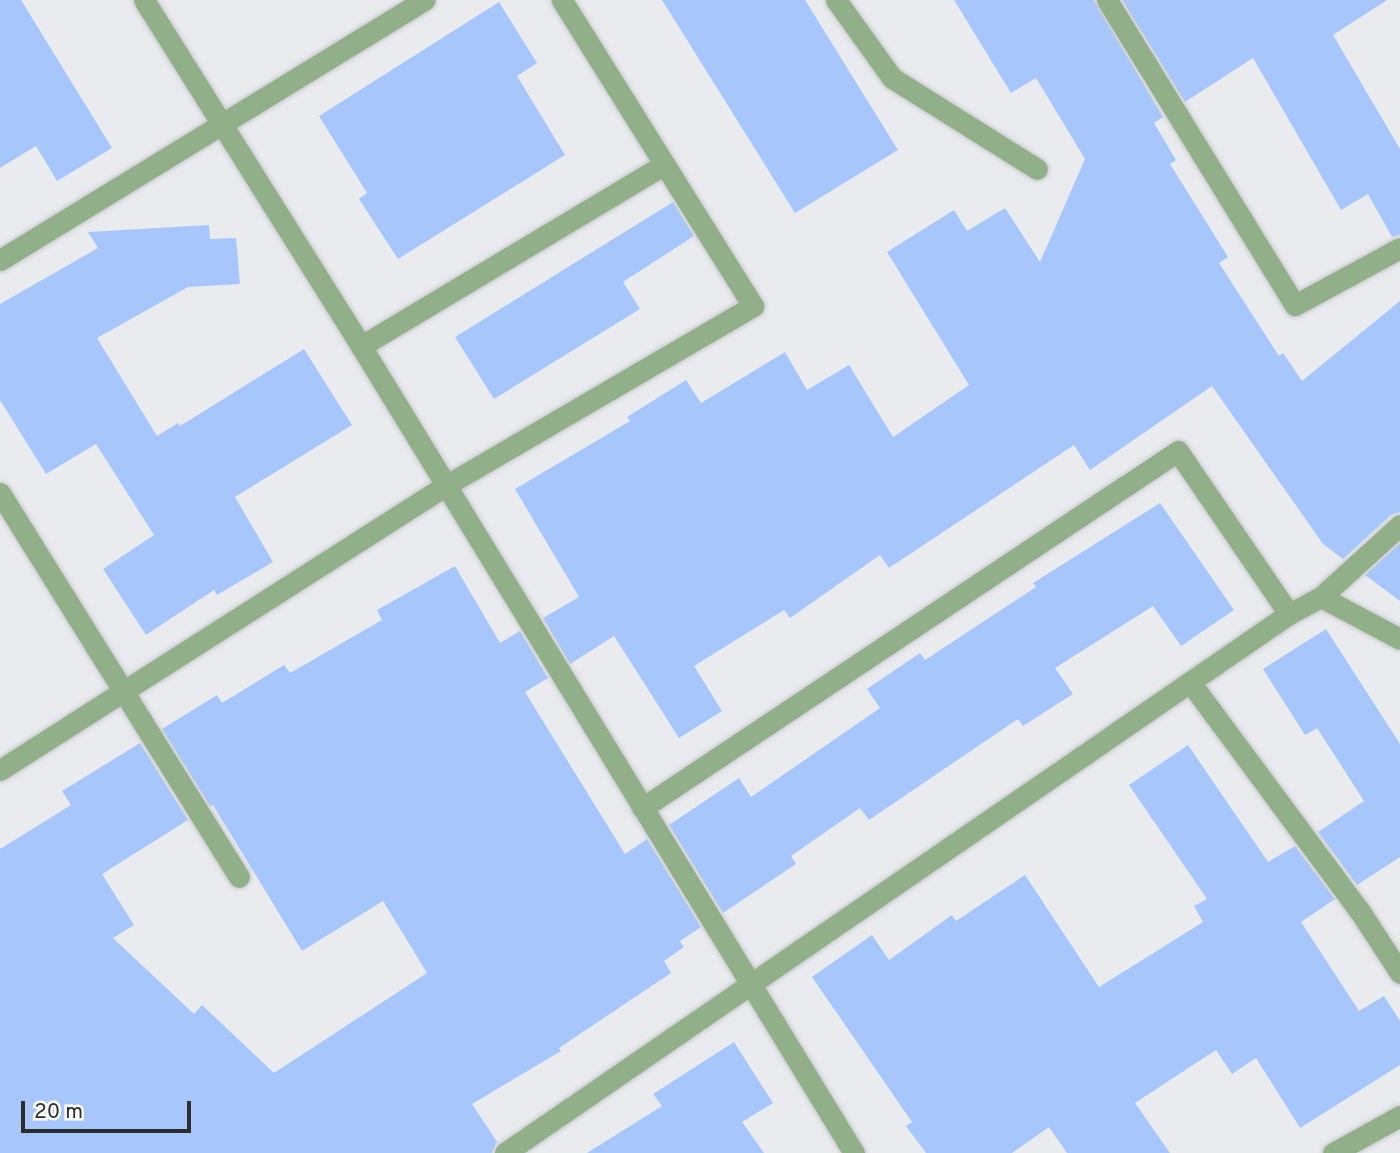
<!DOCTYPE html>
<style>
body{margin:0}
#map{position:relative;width:1400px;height:1153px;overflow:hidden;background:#e9ebef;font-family:Overpass,sans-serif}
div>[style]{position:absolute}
.building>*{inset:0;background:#a7c7fc}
.roads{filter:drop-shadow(0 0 2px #c7c9cc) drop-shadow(0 0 2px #c7c9cc)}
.lane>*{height:21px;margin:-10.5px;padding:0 10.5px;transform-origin:10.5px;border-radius:10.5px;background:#91af88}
.street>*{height:21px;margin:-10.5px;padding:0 10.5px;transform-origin:10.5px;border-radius:10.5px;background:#91af88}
span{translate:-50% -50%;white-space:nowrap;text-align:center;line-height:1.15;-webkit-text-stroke:6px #fff;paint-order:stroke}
.scale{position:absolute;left:21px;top:1101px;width:170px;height:32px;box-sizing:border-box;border:4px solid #2c2d2e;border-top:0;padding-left:9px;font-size:21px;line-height:24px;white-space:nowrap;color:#2c2d2e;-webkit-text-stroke:5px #fff;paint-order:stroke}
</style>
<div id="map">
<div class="building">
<div style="clip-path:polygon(0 0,21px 0,112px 148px,57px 181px,36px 146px,0 168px)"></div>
<div style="clip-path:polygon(662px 0,805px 0,898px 150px,795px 213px)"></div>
<div style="clip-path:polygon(954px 0,1094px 0,1163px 117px,1154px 123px,1176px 160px,1170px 164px,1228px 257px,1219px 263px,1279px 356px,1283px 353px,1302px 381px,1400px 301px,1400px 512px,1391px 515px,1343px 559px,1323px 544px,1212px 386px,1090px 470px,1074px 445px,889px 568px,880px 555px,790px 618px,784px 610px,694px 666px,722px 711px,679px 738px,614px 636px,570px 664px,543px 618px,579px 597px,515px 489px,630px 421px,627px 417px,686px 380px,701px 403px,785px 352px,807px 390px,849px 365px,893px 437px,969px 385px,887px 252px,954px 210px,967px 231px,1005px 208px,1040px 262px,1085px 159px,1036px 78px,1011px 93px)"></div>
<div style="clip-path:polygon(1122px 0,1387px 0,1333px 35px,1400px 149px,1400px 235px,1392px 237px,1368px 194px,1341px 210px,1253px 58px,1185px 102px)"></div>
<div style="clip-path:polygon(499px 2px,537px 63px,517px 76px,565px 155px,398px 259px,359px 199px,367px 193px,319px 116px)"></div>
<div style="clip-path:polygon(673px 202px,694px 236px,623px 282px,640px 309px,494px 399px,455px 337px)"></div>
<div style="clip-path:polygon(209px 225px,210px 239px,236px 238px,240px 284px,188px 287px,97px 338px,157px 436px,178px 423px,180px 426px,304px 349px,352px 425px,235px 497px,273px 562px,217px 595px,214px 590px,146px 635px,103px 569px,154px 535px,96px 444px,46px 474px,0 400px,0 304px,98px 248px,88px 232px)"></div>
<div style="clip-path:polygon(1160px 503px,1234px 610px,1181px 646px,1153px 606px,1055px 668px,1073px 694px,1023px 726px,1018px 719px,869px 820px,860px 808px,791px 856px,796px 864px,723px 913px,669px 825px,739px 778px,751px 797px,880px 708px,867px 689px,920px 653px,925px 660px,1036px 587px,1033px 583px)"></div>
<div style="clip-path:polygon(1400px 543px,1400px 601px,1365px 575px)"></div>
<div style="clip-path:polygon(455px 566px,500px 643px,520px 631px,548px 678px,525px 692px,625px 854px,647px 839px,701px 927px,680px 941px,684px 947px,664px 961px,671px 973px,559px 1048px,561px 1051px,472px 1104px,497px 1142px,492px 1153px,0 1153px,0 849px,71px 805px,62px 791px,140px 743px,188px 820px,102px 874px,134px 925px,113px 938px,194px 1014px,202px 1005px,274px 1073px,427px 973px,383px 901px,302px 951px,213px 805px,210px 806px,162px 729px,217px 695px,222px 703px,284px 665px,290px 673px,382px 620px,377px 610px)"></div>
<div style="clip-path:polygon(1326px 629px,1400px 744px,1400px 857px,1357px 885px,1318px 832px,1364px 801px,1317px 728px,1305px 735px,1263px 669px)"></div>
<div style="clip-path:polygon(1188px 745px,1268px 862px,1295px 846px,1335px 899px,1301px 922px,1359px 1011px,1384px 996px,1400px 1021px,1400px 1065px,1300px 1128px,1256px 1058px,1232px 1074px,1216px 1050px,1135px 1103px,1170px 1153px,1067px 1153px,1049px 1127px,1012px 1153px,926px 1153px,906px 1126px,912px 1122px,812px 977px,872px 935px,889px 960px,952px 915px,956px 921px,1025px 875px,1099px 987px,1203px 922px,1194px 906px,1207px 899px,1129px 785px)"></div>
<div style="clip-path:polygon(734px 1042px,773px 1103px,742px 1122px,764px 1153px,587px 1153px,662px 1106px,653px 1094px)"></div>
</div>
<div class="roads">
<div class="lane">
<div style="left:836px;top:0;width:96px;rotate:54.3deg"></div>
<div style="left:892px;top:78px;width:171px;rotate:32.1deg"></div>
<div style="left:1321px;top:597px;width:89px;rotate:28deg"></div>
<div style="left:1289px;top:614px;width:36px;rotate:-28deg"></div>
<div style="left:1321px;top:597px;width:107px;rotate:-42.3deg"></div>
<div style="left:1190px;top:682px;width:284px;rotate:53.5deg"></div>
<div style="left:1359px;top:910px;width:75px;rotate:56.9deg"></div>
</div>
<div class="street">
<div style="left:144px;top:0;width:408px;rotate:57.9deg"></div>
<div style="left:361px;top:346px;width:946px;rotate:58.58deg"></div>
<div style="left:1107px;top:0;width:358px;rotate:58.4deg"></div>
<div style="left:1295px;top:305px;width:119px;rotate:-28.5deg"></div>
<div style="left:0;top:260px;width:498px;rotate:-31.5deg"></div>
<div style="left:361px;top:346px;width:353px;rotate:-30.9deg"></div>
<div style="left:0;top:493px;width:452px;rotate:58.1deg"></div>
<div style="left:0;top:770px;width:528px;rotate:-32.55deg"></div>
<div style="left:445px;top:486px;width:357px;rotate:-30.3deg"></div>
<div style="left:753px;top:306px;width:361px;rotate:-122deg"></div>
<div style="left:505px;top:1153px;width:951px;rotate:-34.51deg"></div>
<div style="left:1289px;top:614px;width:197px;rotate:-124.3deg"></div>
<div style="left:1178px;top:451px;width:644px;rotate:146.33deg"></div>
<div style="left:1333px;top:1153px;width:77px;rotate:-28.9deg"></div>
</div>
</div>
<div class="scale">20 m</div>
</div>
